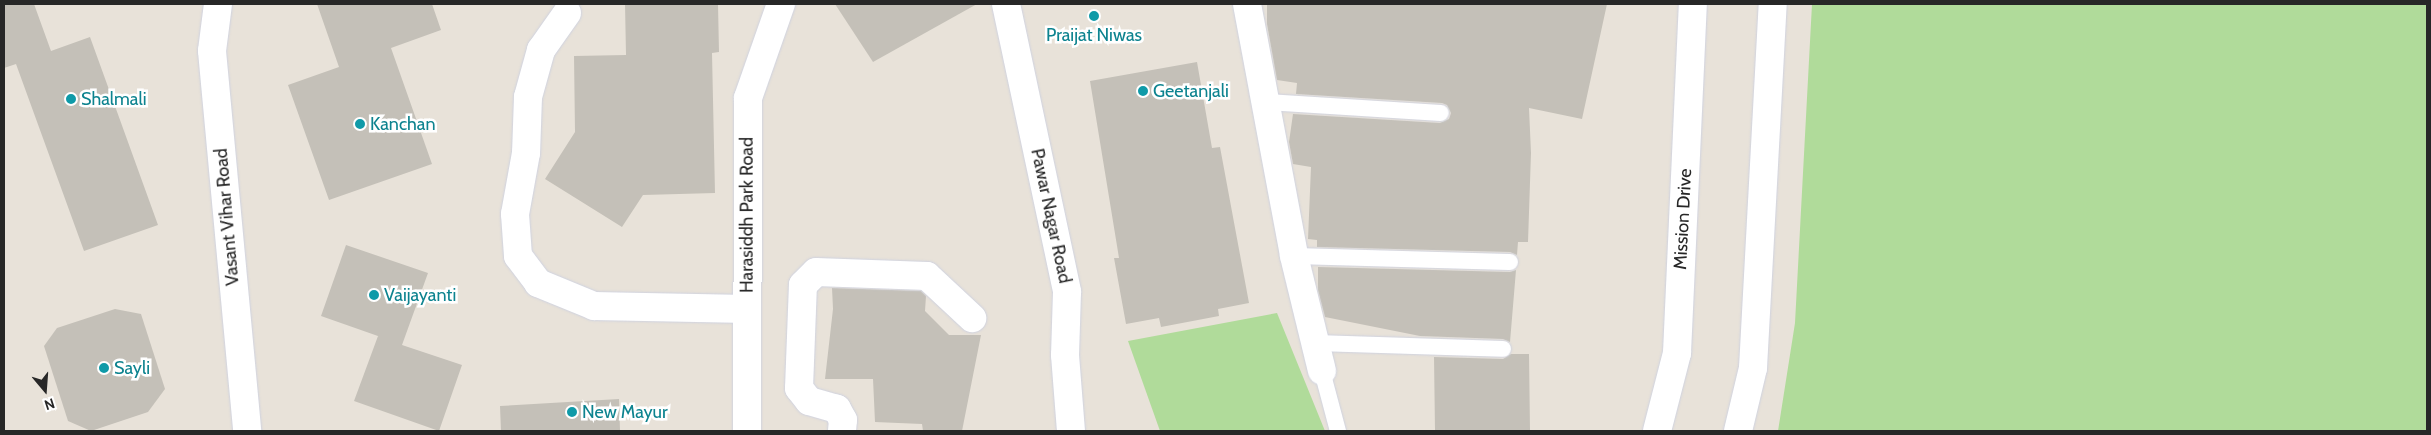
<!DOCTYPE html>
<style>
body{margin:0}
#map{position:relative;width:2431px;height:435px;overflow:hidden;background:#e8e2d9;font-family:Cabin,sans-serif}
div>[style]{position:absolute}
.green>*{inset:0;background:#b0db9a}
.building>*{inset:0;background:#c4c0b8}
.roads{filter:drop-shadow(0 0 1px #cfd2df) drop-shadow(0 0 1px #cfd2df)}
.service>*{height:16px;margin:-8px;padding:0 8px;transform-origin:8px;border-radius:8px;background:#fff}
.minor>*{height:28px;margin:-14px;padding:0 14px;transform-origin:14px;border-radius:14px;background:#fff}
.tertiary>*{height:28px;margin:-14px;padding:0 14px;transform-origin:14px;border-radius:14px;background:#fff}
.dots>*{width:14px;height:14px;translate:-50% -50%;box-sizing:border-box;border:2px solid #fff;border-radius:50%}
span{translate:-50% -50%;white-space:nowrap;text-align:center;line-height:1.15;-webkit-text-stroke:5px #fff;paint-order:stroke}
.culture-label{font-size:18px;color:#0d838f}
.left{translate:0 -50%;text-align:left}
.street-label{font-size:18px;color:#272727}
.frame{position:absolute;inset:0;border:5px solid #272727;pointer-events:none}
.north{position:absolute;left:20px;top:365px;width:50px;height:50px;-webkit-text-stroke:4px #fff;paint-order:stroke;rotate:162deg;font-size:14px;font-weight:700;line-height:20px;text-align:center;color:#272727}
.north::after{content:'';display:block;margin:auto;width:18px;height:22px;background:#272727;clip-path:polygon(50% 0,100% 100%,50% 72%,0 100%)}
</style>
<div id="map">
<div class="green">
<div style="clip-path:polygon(1812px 4px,2427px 4px,2427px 431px,1778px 431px,1795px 323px)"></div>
<div style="clip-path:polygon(1277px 313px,1325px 431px,1160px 431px,1128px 341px)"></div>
</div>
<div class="building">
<div style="clip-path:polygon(4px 4px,34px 4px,51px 51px,90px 37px,158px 225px,84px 251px,16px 64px,4px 68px)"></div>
<div style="clip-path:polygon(317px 4px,432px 4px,441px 30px,391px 48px,432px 164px,329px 200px,288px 85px,339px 67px)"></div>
<div style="clip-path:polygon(625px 4px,718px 4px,719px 52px,712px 53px,715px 193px,643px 195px,622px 227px,545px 179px,575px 132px,574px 56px,626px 55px)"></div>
<div style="clip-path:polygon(835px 4px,977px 4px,873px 62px)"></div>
<div style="clip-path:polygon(1267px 4px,1607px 4px,1582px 119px,1529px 108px,1531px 153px,1528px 242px,1518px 242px,1517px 255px,1510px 252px,1317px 247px,1317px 240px,1308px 239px,1311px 167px,1293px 164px,1289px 142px,1293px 114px,1440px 123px,1449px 119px,1451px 113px,1447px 105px,1442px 103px,1296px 94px,1297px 83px,1277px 80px,1267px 24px)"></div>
<div style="clip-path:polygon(1197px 62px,1212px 148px,1220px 147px,1249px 303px,1218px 309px,1219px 316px,1161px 327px,1159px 318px,1126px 324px,1114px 258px,1119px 258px,1090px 81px)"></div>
<div style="clip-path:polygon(346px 245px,428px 273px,402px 345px,462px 365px,439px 431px,354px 401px,378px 336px,395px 342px,321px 316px)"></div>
<div style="clip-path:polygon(1318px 267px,1510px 272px,1516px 270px,1510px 342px,1503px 339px,1420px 336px,1325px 317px,1318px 290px)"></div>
<div style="clip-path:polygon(832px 288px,921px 291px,926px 296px,925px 311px,949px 335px,981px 335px,962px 431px,923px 431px,922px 424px,875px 422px,873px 379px,825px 379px,833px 309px)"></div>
<div style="clip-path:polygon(115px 309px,141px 314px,165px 389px,148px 412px,91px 431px,68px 421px,44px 346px,57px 328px)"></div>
<div style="clip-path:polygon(1511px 354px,1529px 354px,1530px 430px,1435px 431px,1434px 357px,1503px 359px)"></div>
<div style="clip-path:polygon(619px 399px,620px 431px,501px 431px,500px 406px)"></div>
</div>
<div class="roads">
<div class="service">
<div style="left:1267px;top:102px;width:174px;rotate:3.6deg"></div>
<div style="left:1294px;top:256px;width:216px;rotate:1.6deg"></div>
<div style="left:1316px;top:343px;width:187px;rotate:1.8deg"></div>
<div style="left:1322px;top:371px;width:62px;rotate:75.1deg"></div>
</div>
<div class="minor">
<div style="left:1006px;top:4px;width:294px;rotate:78deg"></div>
<div style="left:1067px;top:292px;width:63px;rotate:91.8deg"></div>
<div style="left:1065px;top:355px;width:76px;rotate:85.5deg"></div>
<div style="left:1247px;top:4px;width:256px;rotate:79.4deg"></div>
<div style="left:1294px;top:256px;width:118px;rotate:76.3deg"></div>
<div style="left:567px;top:13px;width:45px;rotate:125.1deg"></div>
<div style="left:541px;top:50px;width:49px;rotate:105.5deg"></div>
<div style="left:528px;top:97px;width:56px;rotate:92deg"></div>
<div style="left:526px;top:153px;width:62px;rotate:100.2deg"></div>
<div style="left:515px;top:214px;width:42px;rotate:85.9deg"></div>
<div style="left:518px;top:256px;width:34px;rotate:53deg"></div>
<div style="left:538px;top:283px;width:61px;rotate:22.3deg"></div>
<div style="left:594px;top:306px;width:153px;rotate:1.1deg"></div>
<div style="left:747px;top:431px;width:333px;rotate:-89.8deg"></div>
<div style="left:748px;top:98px;width:100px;rotate:-70.7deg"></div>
<div style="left:842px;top:431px;width:11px;rotate:-85deg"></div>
<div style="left:843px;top:420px;width:13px;rotate:-119deg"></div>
<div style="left:837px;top:409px;width:29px;rotate:-164deg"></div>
<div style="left:809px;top:401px;width:16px;rotate:-128deg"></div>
<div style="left:799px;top:388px;width:103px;rotate:-87.8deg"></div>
<div style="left:803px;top:285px;width:18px;rotate:-45deg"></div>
<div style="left:816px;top:272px;width:111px;rotate:2.1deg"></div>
<div style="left:927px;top:276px;width:62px;rotate:43deg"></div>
</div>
<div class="tertiary">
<div style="left:218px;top:4px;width:47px;rotate:97.3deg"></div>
<div style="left:212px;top:51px;width:382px;rotate:84.7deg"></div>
<div style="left:1657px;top:431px;width:81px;rotate:-75.6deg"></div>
<div style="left:1677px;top:353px;width:349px;rotate:-87.4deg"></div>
<div style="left:1738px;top:431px;width:65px;rotate:-76.6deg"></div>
<div style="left:1753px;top:368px;width:365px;rotate:-86.9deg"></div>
</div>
</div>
<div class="dots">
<div style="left:1094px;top:16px;background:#0f9aa8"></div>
<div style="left:1143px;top:91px;background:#0f9aa8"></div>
<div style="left:71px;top:99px;background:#0f9aa8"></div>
<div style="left:360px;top:124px;background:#0f9aa8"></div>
<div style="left:374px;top:295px;background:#0f9aa8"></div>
<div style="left:104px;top:368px;background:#0f9aa8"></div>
<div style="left:572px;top:412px;background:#0f9aa8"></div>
</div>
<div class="culture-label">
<span style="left:1094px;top:35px">Praijat Niwas</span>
<span class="left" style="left:1153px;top:91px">Geetanjali</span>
<span class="left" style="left:81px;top:99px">Shalmali</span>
<span class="left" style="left:370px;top:124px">Kanchan</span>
<span class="left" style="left:384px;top:295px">Vaijayanti</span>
<span class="left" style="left:114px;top:368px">Sayli</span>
<span class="left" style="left:582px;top:412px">New Mayur</span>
</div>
<div class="street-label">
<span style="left:747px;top:215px;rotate:-90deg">Harasiddh Park Road</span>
<span style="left:1051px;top:216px;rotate:78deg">Pawar Nagar Road</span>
<span style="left:227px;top:217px;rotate:-95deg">Vasant Vihar Road</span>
<span style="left:1683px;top:219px;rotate:-87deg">Mission Drive</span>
</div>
<div class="frame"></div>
<div class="north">N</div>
</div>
